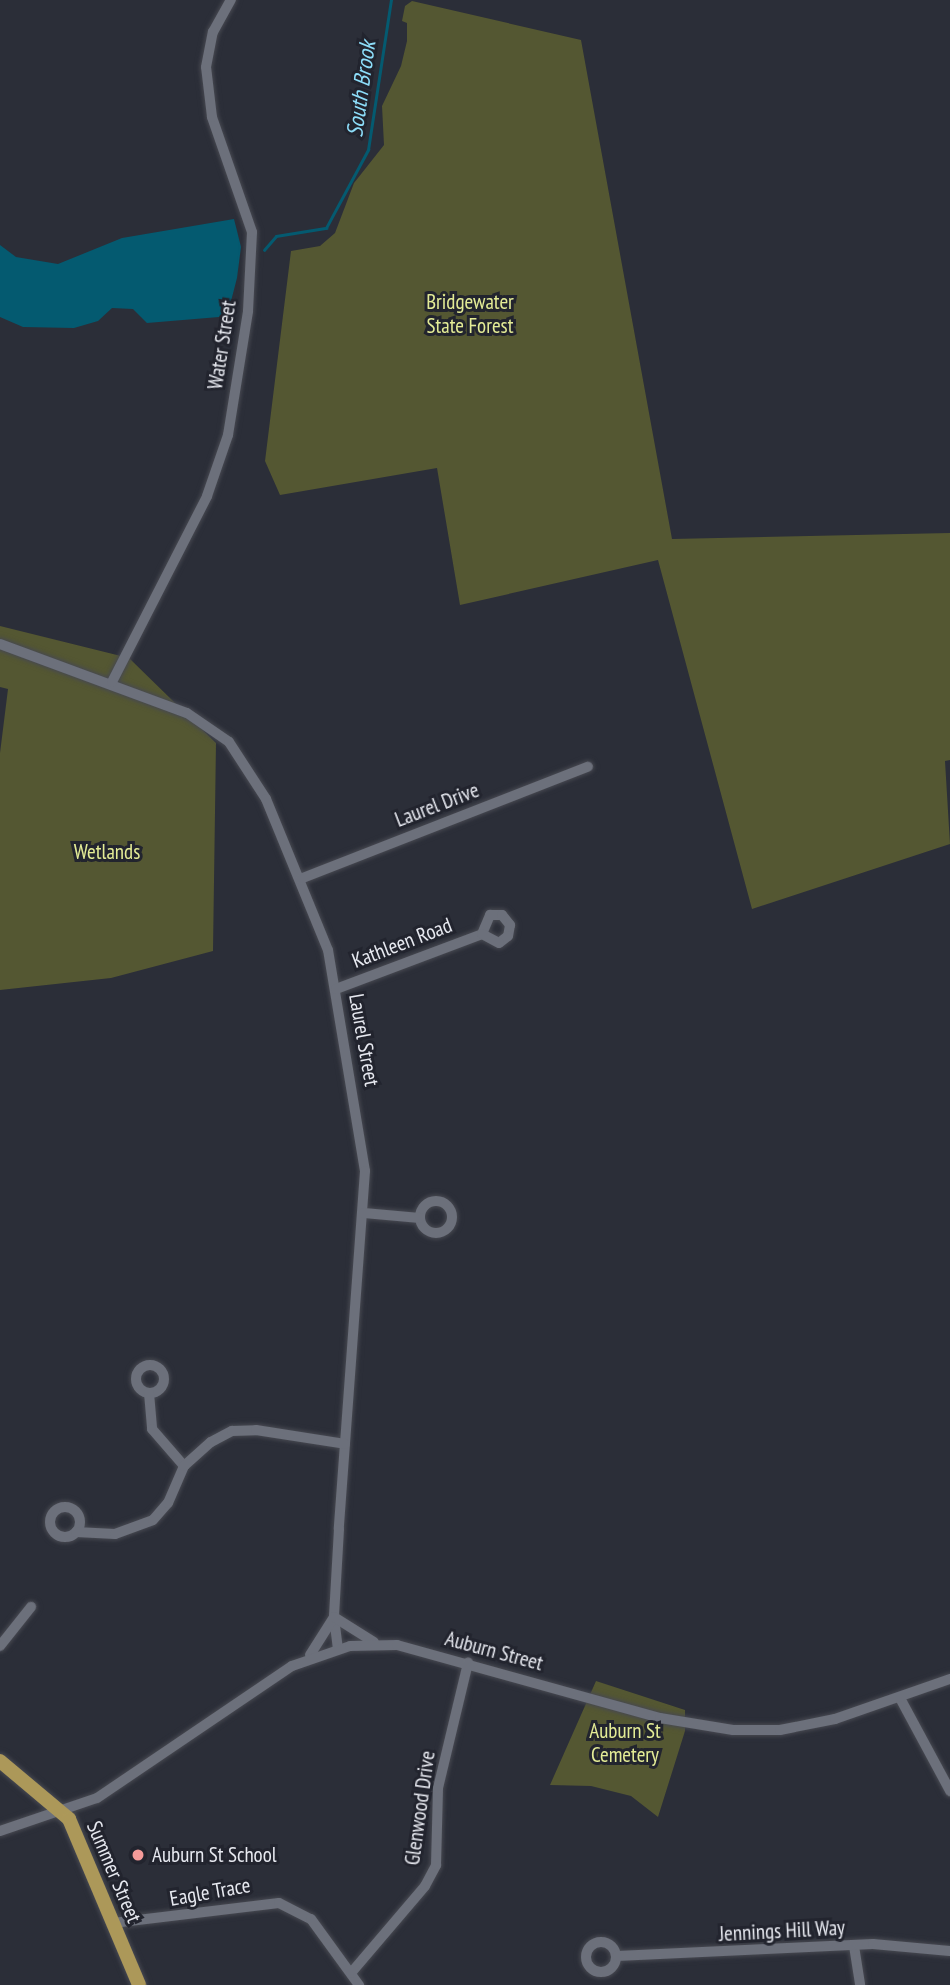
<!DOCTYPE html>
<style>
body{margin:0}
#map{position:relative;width:950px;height:1985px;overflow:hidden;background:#2b2e38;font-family:"PT Sans Narrow",sans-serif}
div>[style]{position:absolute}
.green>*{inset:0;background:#545732}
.water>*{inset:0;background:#045a70}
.stream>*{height:2.5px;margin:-1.25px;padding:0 1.25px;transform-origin:1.25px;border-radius:1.25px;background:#045a70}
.roads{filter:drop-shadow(0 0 2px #474951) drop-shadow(0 0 2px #474951)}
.minor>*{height:10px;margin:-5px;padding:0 5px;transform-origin:5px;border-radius:5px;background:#6c707b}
.minor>.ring{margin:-5px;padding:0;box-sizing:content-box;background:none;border:10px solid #6c707b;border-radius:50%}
.major>*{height:14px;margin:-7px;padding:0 7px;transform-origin:7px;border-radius:7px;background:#ac9859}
.dots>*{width:19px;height:19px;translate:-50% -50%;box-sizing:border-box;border:4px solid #22242e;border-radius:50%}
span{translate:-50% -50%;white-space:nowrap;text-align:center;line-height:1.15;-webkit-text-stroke:6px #22242e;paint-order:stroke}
.park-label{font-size:21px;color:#e4ec96}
.street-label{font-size:21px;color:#e7e9f0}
.poi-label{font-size:21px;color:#e7e9f0}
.left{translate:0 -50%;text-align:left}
.water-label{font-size:23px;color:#8dddf9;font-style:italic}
</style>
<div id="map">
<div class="green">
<div style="clip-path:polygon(412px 1px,581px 40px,672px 539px,950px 533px,950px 760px,945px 761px,950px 844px,752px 909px,658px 560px,460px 605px,437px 468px,280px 495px,265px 461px,291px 251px,320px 246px,335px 233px,354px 183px,384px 145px,382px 106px,401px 66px,407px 41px,407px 23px,402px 21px,405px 6px)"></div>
<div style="clip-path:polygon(0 626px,129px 658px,216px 743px,213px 951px,111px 978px,0 990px,0 753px,8px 689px,0 687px)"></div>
<div style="clip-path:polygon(596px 1681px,685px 1710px,685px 1731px,658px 1817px,631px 1796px,591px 1786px,550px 1785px)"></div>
</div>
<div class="water">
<div style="clip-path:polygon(234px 219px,241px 247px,237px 278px,230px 305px,219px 317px,147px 323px,133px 309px,112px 308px,98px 321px,74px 328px,23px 327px,0 317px,0 245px,16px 257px,58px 264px,122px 238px)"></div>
</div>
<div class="stream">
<div style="left:264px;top:250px;width:18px;rotate:-49deg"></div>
<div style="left:276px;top:236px;width:51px;rotate:-9.1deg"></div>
<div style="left:326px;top:228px;width:89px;rotate:-61.7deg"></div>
<div style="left:368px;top:150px;width:152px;rotate:-81.3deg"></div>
</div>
<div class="roads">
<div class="minor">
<div style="left:0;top:644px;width:199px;rotate:20.3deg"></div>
<div style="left:187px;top:713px;width:51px;rotate:34.6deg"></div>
<div style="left:229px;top:742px;width:68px;rotate:57deg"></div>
<div style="left:266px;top:799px;width:163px;rotate:67.7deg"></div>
<div style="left:328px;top:950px;width:224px;rotate:80.5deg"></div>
<div style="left:365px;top:1171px;width:359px;rotate:94.2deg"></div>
<div style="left:339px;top:1529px;width:88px;rotate:93.3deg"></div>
<div style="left:334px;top:1617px;width:32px;rotate:83deg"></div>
<div style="left:112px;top:682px;width:209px;rotate:-62.9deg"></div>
<div style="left:207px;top:496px;width:65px;rotate:-71deg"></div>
<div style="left:228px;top:435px;width:126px;rotate:-80.8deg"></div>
<div style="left:248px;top:311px;width:79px;rotate:-87.1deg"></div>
<div style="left:252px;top:232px;width:122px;rotate:-109.2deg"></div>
<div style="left:212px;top:117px;width:50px;rotate:-96.8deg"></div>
<div style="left:206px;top:67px;width:36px;rotate:-79deg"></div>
<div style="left:213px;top:32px;width:37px;rotate:-61deg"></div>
<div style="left:300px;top:879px;width:309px;rotate:-21.3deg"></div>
<div style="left:336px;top:989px;width:156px;rotate:-20.6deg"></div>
<div style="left:482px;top:934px;width:21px;rotate:-67deg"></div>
<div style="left:490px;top:915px;width:12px"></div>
<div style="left:502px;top:915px;width:13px;rotate:51deg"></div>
<div style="left:510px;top:925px;width:11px;rotate:100deg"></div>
<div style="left:508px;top:936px;width:11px;rotate:142deg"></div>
<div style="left:499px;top:943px;width:19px;rotate:-152deg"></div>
<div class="ring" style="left:420px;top:1201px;width:22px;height:22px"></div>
<div style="left:364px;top:1213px;width:56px;rotate:5.1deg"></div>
<div class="ring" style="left:136px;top:1365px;width:18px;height:18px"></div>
<div style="left:149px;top:1393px;width:36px;rotate:85deg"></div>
<div style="left:152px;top:1429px;width:49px;rotate:49.1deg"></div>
<div class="ring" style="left:50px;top:1507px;width:20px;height:20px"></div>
<div style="left:76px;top:1532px;width:39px;rotate:3deg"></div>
<div style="left:115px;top:1534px;width:40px;rotate:-20.2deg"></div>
<div style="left:153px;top:1520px;width:23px;rotate:-49deg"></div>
<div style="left:168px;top:1503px;width:40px;rotate:-66.6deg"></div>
<div style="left:184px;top:1466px;width:36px;rotate:-42deg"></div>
<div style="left:211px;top:1442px;width:24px;rotate:-28deg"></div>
<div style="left:232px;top:1431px;width:24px;rotate:-2deg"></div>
<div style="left:256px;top:1430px;width:90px;rotate:8.9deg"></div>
<div style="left:0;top:1646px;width:50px;rotate:-51.5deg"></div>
<div style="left:310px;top:1655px;width:45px;rotate:-57.7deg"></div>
<div style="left:334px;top:1617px;width:47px;rotate:32deg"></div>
<div style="left:900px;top:1698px;width:106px;rotate:61.7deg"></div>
<div style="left:0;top:1831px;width:102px;rotate:-18.8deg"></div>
<div style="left:97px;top:1798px;width:235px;rotate:-34.1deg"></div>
<div style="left:292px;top:1666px;width:61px;rotate:-19deg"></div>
<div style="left:350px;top:1646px;width:47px;rotate:-1.2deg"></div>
<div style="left:397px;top:1645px;width:273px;rotate:15.5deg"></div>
<div style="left:660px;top:1718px;width:74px;rotate:9.3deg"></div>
<div style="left:733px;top:1730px;width:47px"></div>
<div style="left:780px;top:1730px;width:56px;rotate:-11.3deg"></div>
<div style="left:835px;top:1719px;width:122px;rotate:-19.2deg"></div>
<div style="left:113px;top:1923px;width:167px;rotate:-6.9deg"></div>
<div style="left:279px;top:1903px;width:36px;rotate:27deg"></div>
<div style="left:311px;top:1919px;width:82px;rotate:54deg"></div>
<div class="ring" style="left:586px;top:1942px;width:20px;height:20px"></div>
<div style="left:854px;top:1946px;width:39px;rotate:81deg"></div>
<div style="left:617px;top:1956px;width:256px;rotate:-2.7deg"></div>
<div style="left:873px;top:1944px;width:77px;rotate:5.2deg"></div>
<div style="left:351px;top:1973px;width:114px;rotate:-49.6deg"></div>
<div style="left:425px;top:1886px;width:24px;rotate:-62deg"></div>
<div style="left:436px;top:1865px;width:77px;rotate:-88.5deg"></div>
<div style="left:438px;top:1788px;width:129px;rotate:-76.5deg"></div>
</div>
<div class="major">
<div style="left:0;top:1761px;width:90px;rotate:40deg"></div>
<div style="left:69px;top:1819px;width:180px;rotate:67.1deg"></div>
</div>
</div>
<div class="dots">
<div style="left:138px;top:1855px;background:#f59b9a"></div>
</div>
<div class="park-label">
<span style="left:470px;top:314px">Bridgewater<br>State Forest</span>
<span style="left:107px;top:852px">Wetlands</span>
<span style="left:625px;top:1743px">Auburn St<br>Cemetery</span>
</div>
<div class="street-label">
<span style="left:222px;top:345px;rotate:-81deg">Water Street</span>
<span style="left:437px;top:805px;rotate:-21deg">Laurel Drive</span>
<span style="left:402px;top:943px;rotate:-21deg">Kathleen Road</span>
<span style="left:364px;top:1040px;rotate:80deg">Laurel Street</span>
<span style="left:494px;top:1651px;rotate:15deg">Auburn Street</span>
<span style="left:420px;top:1808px;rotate:-82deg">Glenwood Drive</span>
<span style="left:114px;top:1872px;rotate:67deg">Summer Street</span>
<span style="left:210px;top:1892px;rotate:-10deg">Eagle Trace</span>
<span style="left:782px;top:1931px;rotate:-3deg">Jennings Hill Way</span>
</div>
<div class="poi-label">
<span class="left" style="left:152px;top:1855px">Auburn St School</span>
</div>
<div class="water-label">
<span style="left:361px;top:89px;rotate:-82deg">South Brook</span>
</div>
</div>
